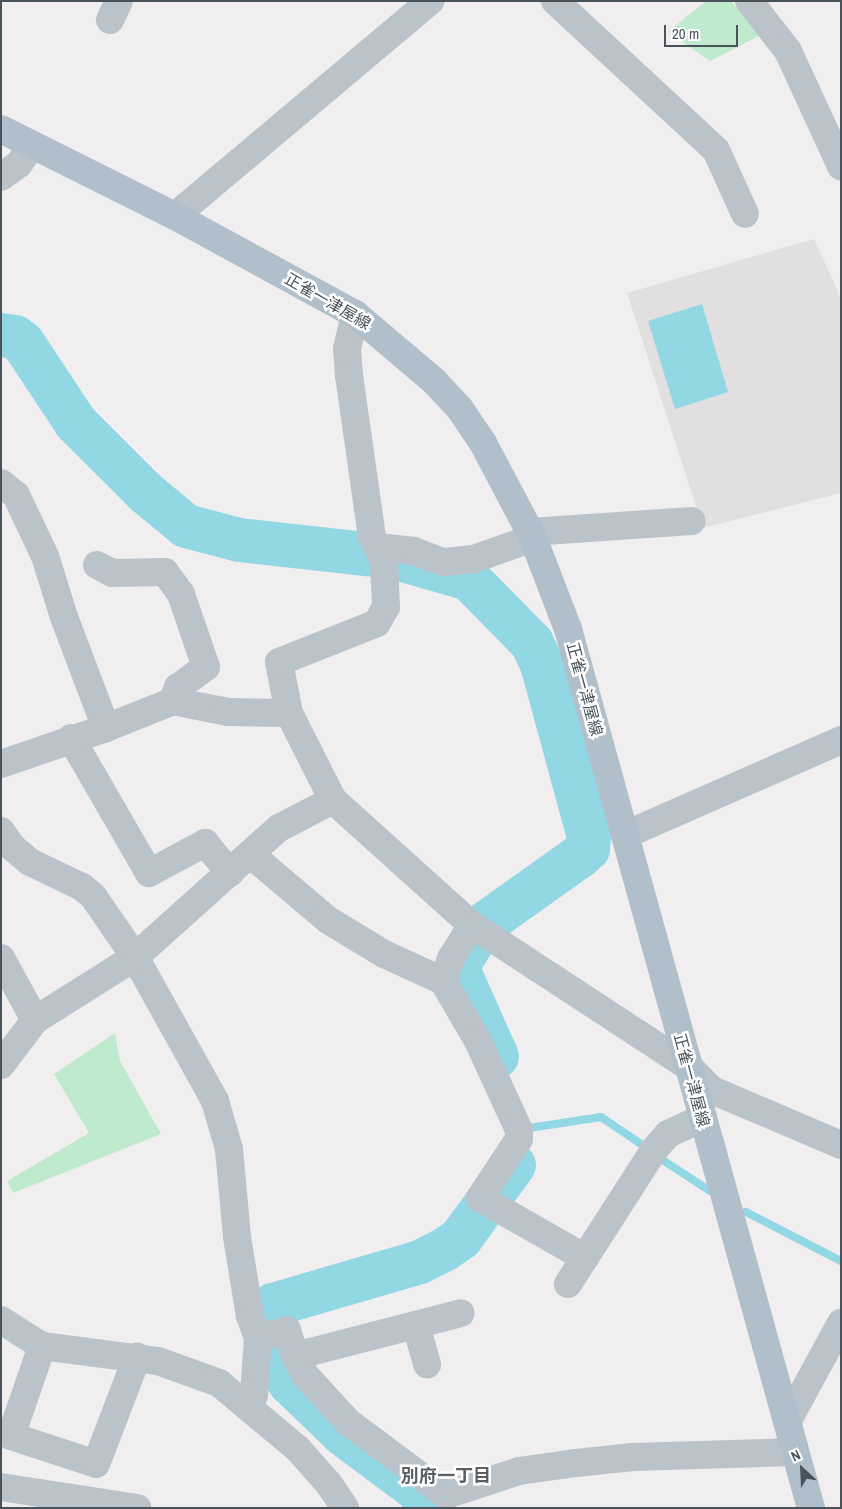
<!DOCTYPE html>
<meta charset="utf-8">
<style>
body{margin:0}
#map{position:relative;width:842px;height:1509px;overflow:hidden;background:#f0eeee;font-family:"Archivo Narrow","Noto Sans JP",sans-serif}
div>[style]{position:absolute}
.education>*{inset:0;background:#e1dfdf}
.green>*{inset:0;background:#c0eace}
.water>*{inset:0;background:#91d7e4}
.stream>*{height:8px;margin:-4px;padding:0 4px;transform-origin:4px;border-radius:4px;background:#91d7e4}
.river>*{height:44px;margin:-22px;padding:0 22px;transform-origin:22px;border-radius:22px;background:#91d7e4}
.minor>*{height:28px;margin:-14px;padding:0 14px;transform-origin:14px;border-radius:14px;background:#bbc3ca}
.major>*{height:28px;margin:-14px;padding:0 14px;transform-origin:14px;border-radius:14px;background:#b0bfca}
span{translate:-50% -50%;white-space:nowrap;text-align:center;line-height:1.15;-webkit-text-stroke:5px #fff;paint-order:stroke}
.street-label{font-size:16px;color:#48525a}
.neighbourhood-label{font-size:18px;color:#5b5f62;font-weight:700}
.frame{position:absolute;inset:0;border:2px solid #48525a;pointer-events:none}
.north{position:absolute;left:777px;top:1444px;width:50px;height:50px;-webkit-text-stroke:4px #fff;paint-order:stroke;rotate:335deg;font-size:14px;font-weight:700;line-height:20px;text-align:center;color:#48525a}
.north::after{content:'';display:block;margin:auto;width:18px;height:22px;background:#48525a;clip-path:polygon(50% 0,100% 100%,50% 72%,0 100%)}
.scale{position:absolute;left:664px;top:25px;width:74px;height:22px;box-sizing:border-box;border:2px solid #48525a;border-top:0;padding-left:6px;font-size:15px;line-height:18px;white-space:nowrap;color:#48525a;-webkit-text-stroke:4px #fff;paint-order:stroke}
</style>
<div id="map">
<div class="education">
<div style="clip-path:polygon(814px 239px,841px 298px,841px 493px,703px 528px,627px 293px)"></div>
</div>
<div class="green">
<div style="clip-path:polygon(706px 1px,731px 1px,759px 36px,710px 61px,668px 32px)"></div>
<div style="clip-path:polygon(115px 1033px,120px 1061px,161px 1134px,13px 1193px,7px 1181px,89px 1133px,54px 1074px)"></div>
</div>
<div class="water">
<div style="clip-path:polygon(702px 304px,728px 392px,675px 409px,648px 321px)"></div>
</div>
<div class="stream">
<div style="left:529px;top:1128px;width:73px;rotate:-8.7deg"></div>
<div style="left:601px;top:1117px;width:48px;rotate:34deg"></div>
<div style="left:658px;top:1157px;width:62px;rotate:33.2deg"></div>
<div style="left:746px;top:1212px;width:107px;rotate:27.3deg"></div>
</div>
<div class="river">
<div style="left:1px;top:335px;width:14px;rotate:8deg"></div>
<div style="left:15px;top:337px;width:10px;rotate:37deg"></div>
<div style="left:23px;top:343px;width:96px;rotate:56.5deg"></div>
<div style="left:76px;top:423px;width:98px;rotate:45deg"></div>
<div style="left:145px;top:492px;width:53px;rotate:39.7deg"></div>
<div style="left:186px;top:526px;width:55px;rotate:14.8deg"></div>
<div style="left:239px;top:540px;width:155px;rotate:6.3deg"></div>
<div style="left:393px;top:557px;width:79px;rotate:16.1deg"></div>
<div style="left:469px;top:579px;width:90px;rotate:45.5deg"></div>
<div style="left:532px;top:643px;width:23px;rotate:65deg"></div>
<div style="left:542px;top:664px;width:179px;rotate:74.8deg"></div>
<div style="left:589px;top:837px;width:12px;rotate:95deg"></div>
<div style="left:588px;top:849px;width:11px;rotate:139deg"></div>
<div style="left:580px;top:856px;width:119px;rotate:144.6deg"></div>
<div style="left:483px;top:925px;width:49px;rotate:121.8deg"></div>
<div style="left:457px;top:967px;width:98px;rotate:66deg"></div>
<div style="left:430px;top:1508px;width:22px;rotate:-124deg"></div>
<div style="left:418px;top:1490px;width:94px;rotate:-143.3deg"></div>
<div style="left:343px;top:1434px;width:74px;rotate:-136.1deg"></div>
<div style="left:290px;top:1383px;width:11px;rotate:-124deg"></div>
<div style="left:284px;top:1374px;width:63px;rotate:-105.6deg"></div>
<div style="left:267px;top:1313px;width:10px;rotate:-53deg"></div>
<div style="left:273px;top:1305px;width:153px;rotate:-16.3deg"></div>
<div style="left:420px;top:1262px;width:27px;rotate:-27deg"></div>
<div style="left:444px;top:1250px;width:21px;rotate:-35deg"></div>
<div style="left:461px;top:1238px;width:90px;rotate:-54deg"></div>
</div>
<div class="minor">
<div style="left:555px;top:1px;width:219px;rotate:42.8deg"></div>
<div style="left:716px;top:150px;width:70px;rotate:65.6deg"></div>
<div style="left:749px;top:1px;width:63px;rotate:52deg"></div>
<div style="left:788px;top:51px;width:127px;rotate:65.3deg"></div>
<div style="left:110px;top:20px;width:21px;rotate:-65deg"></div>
<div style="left:1px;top:177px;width:22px;rotate:-36deg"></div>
<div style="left:19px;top:164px;width:23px;rotate:-56deg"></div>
<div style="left:175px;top:216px;width:334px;rotate:-40.1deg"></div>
<div style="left:1px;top:483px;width:19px;rotate:39deg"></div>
<div style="left:16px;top:495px;width:68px;rotate:64.6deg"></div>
<div style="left:45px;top:556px;width:64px;rotate:72.7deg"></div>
<div style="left:64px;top:617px;width:119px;rotate:69.3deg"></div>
<div style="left:530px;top:532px;width:162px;rotate:-3.9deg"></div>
<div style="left:377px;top:547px;width:36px;rotate:6deg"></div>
<div style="left:413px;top:551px;width:33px;rotate:20deg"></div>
<div style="left:444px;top:562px;width:30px;rotate:-6deg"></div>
<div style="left:474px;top:559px;width:63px;rotate:-19.6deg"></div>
<div style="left:97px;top:565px;width:17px;rotate:28deg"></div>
<div style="left:112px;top:573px;width:53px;rotate:-1.1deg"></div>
<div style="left:165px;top:572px;width:27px;rotate:54deg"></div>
<div style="left:181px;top:594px;width:77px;rotate:71.1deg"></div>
<div style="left:206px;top:667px;width:34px;rotate:144deg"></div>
<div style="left:178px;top:687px;width:15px;rotate:110deg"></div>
<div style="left:289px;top:713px;width:52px;rotate:-101.1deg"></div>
<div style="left:279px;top:662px;width:105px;rotate:-21.7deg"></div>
<div style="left:377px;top:623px;width:18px;rotate:-61deg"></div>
<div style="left:386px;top:607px;width:46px;rotate:-92.5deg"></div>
<div style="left:384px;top:561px;width:27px;rotate:-117deg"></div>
<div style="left:372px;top:537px;width:163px;rotate:-98.1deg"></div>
<div style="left:349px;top:376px;width:27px;rotate:-94deg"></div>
<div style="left:347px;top:349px;width:36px;rotate:-77deg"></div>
<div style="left:71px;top:738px;width:156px;rotate:60deg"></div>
<div style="left:149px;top:873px;width:64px;rotate:-28.2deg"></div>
<div style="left:205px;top:843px;width:39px;rotate:50deg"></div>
<div style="left:1px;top:764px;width:111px;rotate:-18.9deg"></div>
<div style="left:106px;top:728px;width:72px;rotate:-21.9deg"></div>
<div style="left:173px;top:701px;width:56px;rotate:11.3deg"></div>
<div style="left:228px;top:712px;width:61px;rotate:0.9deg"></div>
<div style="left:289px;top:713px;width:97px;rotate:63.2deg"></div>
<div style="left:333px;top:800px;width:187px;rotate:42deg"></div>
<div style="left:472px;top:925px;width:259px;rotate:33.2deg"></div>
<div style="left:689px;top:1067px;width:33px;rotate:45deg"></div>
<div style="left:712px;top:1090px;width:140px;rotate:23.1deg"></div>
<div style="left:1px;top:831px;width:19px;rotate:55deg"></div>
<div style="left:12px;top:847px;width:23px;rotate:40deg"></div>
<div style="left:30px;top:862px;width:58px;rotate:25.7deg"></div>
<div style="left:82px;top:887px;width:14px;rotate:39deg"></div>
<div style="left:93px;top:896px;width:74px;rotate:55.5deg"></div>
<div style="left:135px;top:957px;width:165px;rotate:60.9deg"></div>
<div style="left:215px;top:1101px;width:50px;rotate:73.7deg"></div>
<div style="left:229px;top:1149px;width:88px;rotate:84.8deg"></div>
<div style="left:237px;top:1237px;width:80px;rotate:80.7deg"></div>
<div style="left:250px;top:1316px;width:23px;rotate:70deg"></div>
<div style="left:258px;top:1338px;width:57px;rotate:94deg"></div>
<div style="left:254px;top:1395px;width:11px;rotate:135deg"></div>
<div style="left:625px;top:835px;width:236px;rotate:-23.7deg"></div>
<div style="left:250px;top:854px;width:102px;rotate:40.2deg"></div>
<div style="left:328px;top:920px;width:66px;rotate:31.3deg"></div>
<div style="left:384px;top:954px;width:65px;rotate:24.6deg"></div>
<div style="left:472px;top:925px;width:39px;rotate:122deg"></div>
<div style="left:451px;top:958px;width:24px;rotate:109deg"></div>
<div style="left:443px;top:981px;width:69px;rotate:59.7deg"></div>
<div style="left:478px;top:1041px;width:98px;rotate:65.3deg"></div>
<div style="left:519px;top:1130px;width:9px;rotate:90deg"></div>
<div style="left:519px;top:1139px;width:71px;rotate:123.5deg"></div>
<div style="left:480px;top:1198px;width:121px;rotate:29.7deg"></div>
<div style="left:1px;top:958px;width:71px;rotate:61.3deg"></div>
<div style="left:1px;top:1065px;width:56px;rotate:-52.9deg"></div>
<div style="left:35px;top:1020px;width:118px;rotate:-32.2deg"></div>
<div style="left:135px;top:957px;width:193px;rotate:-41.9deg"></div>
<div style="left:279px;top:828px;width:61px;rotate:-27.4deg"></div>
<div style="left:568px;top:1284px;width:159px;rotate:-57.3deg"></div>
<div style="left:654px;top:1150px;width:21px;rotate:-49deg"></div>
<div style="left:668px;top:1134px;width:38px;rotate:-25deg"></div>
<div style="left:1px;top:1320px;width:49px;rotate:32.4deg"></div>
<div style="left:42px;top:1346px;width:117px;rotate:7.4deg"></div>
<div style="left:158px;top:1361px;width:65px;rotate:19.8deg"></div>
<div style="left:219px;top:1383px;width:103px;rotate:39.9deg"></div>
<div style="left:298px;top:1449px;width:47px;rotate:48.5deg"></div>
<div style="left:329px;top:1484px;width:29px;rotate:56deg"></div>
<div style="left:416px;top:1325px;width:41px;rotate:74.2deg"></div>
<div style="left:258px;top:1338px;width:30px;rotate:-15deg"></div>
<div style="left:287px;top:1330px;width:27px;rotate:73deg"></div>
<div style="left:295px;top:1356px;width:21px;rotate:62deg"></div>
<div style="left:305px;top:1375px;width:64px;rotate:47.5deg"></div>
<div style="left:348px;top:1422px;width:122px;rotate:36.7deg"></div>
<div style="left:446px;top:1495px;width:77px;rotate:-18.2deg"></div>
<div style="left:519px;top:1471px;width:58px;rotate:-8deg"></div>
<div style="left:576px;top:1463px;width:57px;rotate:-6deg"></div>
<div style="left:633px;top:1457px;width:162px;rotate:-1.8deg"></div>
<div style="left:42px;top:1346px;width:95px;rotate:109deg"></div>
<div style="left:11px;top:1436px;width:89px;rotate:18.2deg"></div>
<div style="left:96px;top:1464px;width:115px;rotate:-69deg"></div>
<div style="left:295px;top:1356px;width:171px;rotate:-14.5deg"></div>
<div style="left:787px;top:1422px;width:113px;rotate:-61.4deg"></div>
<div style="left:1px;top:1487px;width:138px;rotate:8.8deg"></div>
</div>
<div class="major">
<div style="left:1px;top:129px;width:195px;rotate:26.6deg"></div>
<div style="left:175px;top:216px;width:205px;rotate:28.6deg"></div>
<div style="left:355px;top:314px;width:104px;rotate:40.3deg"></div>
<div style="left:434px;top:381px;width:38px;rotate:47deg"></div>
<div style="left:460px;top:409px;width:41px;rotate:55.9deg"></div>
<div style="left:483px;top:443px;width:107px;rotate:62.2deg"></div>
<div style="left:533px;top:538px;width:97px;rotate:69deg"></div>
<div style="left:568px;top:629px;width:912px;rotate:74.55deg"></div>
</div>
<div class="street-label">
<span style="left:328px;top:301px;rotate:30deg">正雀一津屋線</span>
<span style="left:585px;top:689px;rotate:75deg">正雀一津屋線</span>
<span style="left:692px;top:1080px;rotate:75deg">正雀一津屋線</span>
</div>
<div class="neighbourhood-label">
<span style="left:446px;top:1476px">別府一丁目</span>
</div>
<div class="frame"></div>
<div class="north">N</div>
<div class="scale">20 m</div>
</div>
